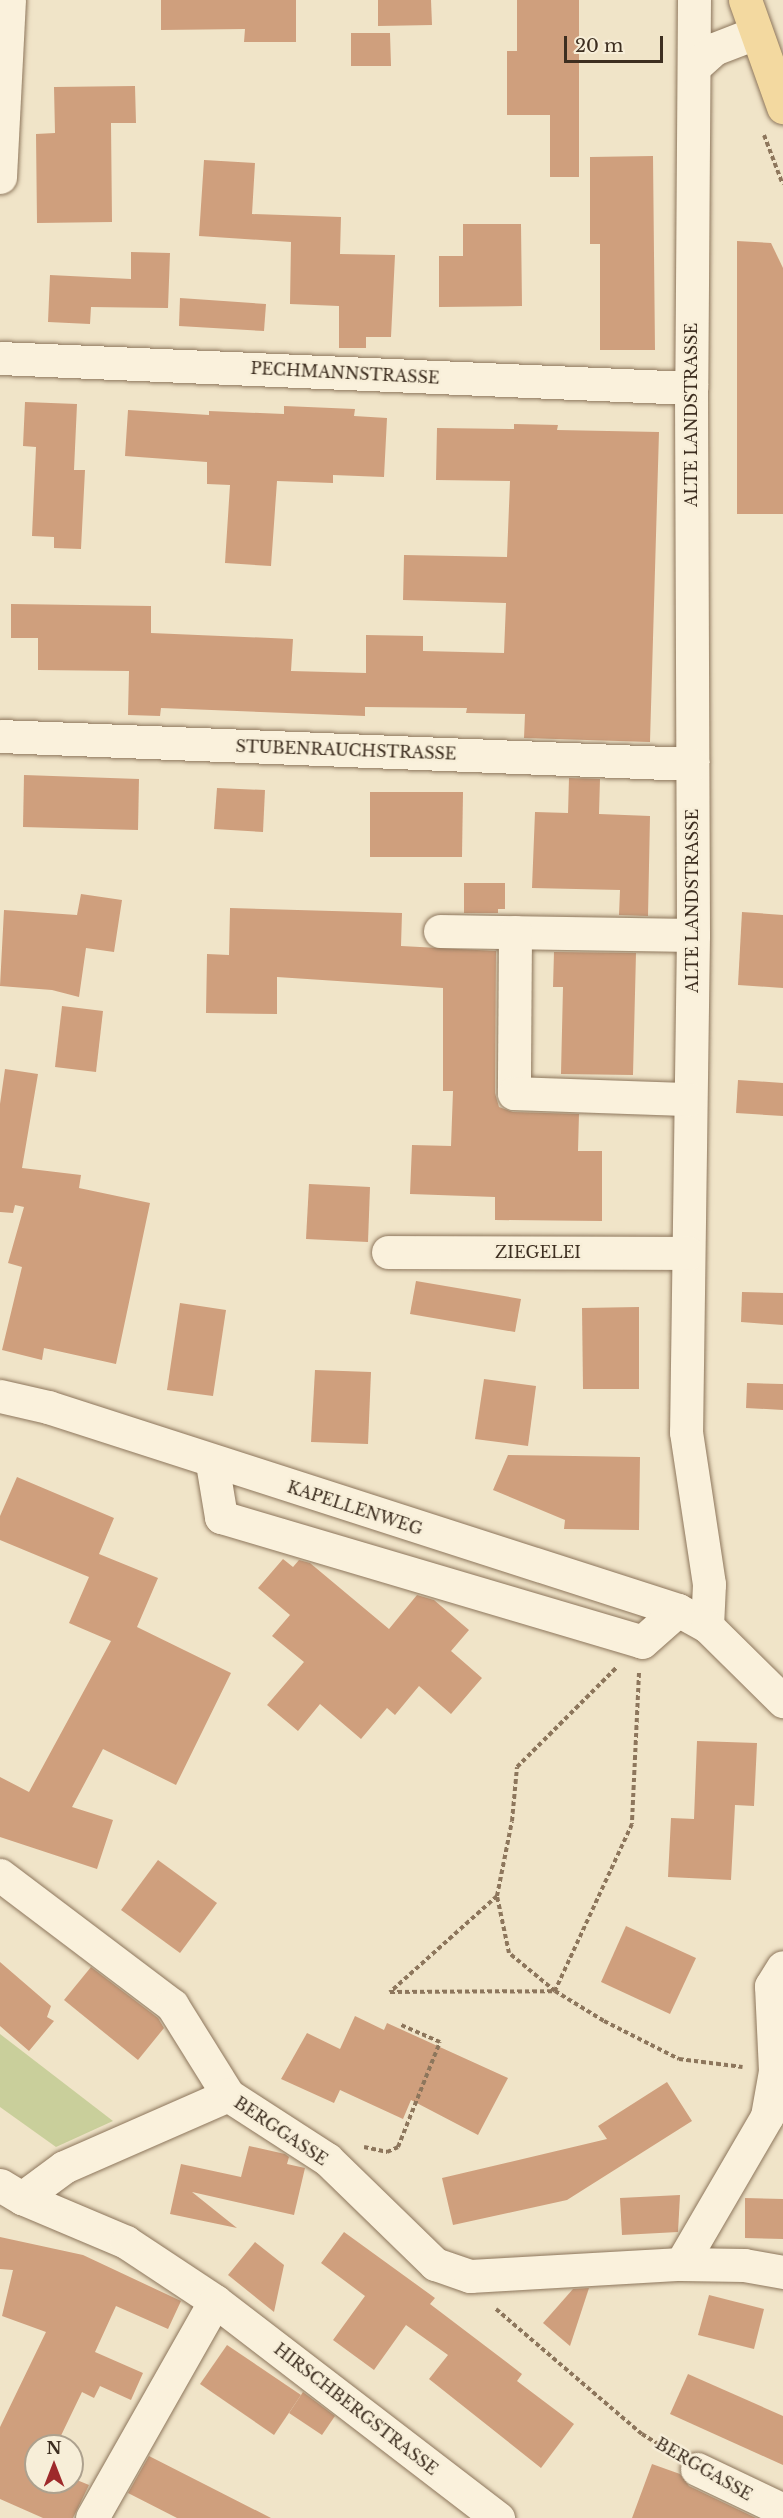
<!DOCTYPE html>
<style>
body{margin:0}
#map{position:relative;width:783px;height:2518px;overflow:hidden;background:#f0e4c8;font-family:"Libre Baskerville",serif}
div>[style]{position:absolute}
.green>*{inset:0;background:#c9cf9b}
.building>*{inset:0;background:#cf9f7d}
.path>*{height:4px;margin-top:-2px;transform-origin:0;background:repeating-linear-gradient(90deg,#8d765c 0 4.5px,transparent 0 7.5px)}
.roads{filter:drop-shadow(0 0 2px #8d765c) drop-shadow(0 0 2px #8d765c)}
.minor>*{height:33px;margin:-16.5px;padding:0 16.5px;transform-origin:16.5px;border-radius:16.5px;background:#faf1dc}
.major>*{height:33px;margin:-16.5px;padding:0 16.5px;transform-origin:16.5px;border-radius:16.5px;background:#f3d9a0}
span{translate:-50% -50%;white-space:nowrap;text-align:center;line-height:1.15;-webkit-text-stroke:4.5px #f7eed8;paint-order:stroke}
.street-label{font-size:16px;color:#3d2e20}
.north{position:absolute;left:24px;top:2434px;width:60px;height:60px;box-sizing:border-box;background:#f7eed8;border:2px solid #ada18e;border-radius:50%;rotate:0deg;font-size:16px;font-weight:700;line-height:24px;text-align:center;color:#3d2e20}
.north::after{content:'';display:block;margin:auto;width:21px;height:27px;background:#9e2a2b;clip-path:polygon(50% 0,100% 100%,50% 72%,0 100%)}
.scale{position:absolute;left:564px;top:36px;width:99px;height:27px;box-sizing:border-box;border:3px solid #3d2e20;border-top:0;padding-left:8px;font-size:18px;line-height:21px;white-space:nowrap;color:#3d2e20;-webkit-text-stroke:4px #f7eed8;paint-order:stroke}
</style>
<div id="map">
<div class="green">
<div style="clip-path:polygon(0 2034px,113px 2121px,56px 2147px,0 2107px)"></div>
</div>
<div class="building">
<div style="clip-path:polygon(161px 0,296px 0,296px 42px,244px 42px,245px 29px,161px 30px)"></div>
<div style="clip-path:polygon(378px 0,431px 0,432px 25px,378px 26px)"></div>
<div style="clip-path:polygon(517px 0,579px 0,579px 177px,550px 177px,550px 115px,507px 115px,507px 51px,517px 51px)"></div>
<div style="clip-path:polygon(351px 33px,390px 33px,391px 66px,351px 66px)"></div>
<div style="clip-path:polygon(135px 86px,136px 123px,111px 123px,112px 222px,37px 223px,36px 134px,55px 133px,54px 87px)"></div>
<div style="clip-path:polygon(653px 156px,655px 350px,600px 350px,600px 244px,590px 244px,590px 157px)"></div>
<div style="clip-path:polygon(204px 160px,255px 163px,252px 214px,341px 217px,340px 254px,395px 255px,391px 337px,366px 337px,366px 348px,339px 348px,339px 306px,290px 304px,291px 242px,199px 236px)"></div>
<div style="clip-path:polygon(463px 224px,521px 224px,522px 306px,439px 307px,439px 256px,463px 256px)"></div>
<div style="clip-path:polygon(737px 241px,771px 243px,783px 268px,783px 514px,737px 514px)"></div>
<div style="clip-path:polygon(131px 252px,170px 253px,168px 308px,91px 307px,90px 324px,48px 322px,50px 275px,131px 279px)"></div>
<div style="clip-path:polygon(180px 298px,266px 304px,264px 331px,179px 326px)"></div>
<div style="clip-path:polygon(25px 402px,77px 404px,74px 470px,85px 470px,81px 549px,54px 548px,54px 537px,32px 536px,36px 447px,23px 446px)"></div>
<div style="clip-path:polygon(284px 406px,355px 409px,354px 416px,387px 418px,384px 477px,333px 475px,333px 483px,277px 481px,271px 566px,225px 563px,230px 485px,207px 484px,207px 462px,125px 456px,128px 410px,209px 415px,209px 411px,284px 414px)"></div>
<div style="clip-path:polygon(514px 424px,558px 425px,557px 430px,659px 432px,650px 742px,524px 738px,525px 714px,466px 713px,467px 708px,365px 707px,365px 716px,161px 708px,160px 716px,128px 715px,129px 671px,38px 670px,38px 638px,11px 638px,11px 604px,151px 606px,151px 633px,293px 639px,291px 671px,366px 673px,366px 635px,423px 636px,423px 651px,504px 653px,506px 603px,403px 600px,404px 555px,507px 557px,510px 481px,436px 480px,437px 428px,514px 429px)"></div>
<div style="clip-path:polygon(24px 775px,139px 779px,138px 830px,23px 827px)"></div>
<div style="clip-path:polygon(569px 778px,600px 779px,599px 814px,650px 816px,648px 916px,619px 915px,620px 890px,532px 888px,535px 812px,568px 813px)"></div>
<div style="clip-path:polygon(217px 788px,265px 790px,263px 832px,214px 829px)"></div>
<div style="clip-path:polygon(370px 792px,463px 792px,462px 857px,370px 857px)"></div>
<div style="clip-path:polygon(464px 883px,505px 883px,505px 909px,498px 909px,498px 913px,464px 913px)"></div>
<div style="clip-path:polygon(81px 894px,122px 900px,114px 952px,86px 948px,79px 997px,52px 990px,0 986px,4px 910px,77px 915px)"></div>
<div style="clip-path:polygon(230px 908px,402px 913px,401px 946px,496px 951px,495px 1093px,499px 1107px,513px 1112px,579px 1114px,578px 1151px,602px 1151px,602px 1221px,495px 1220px,495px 1197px,410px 1194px,412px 1145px,451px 1146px,453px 1091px,443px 1091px,443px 988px,277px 977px,277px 1014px,206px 1013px,207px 954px,229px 955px)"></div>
<div style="clip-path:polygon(742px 912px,783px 915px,783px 988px,738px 985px)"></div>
<div style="clip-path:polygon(554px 952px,636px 953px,633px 1075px,561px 1074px,563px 987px,553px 987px)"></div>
<div style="clip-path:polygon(62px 1006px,103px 1011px,96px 1072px,55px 1067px)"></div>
<div style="clip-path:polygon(5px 1069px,38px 1074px,22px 1168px,81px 1175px,79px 1188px,150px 1203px,116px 1364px,44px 1348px,42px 1360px,2px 1350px,22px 1267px,8px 1263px,24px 1207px,15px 1205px,13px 1213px,0 1212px,0 1104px)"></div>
<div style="clip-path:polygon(738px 1080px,783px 1083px,783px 1116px,736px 1113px)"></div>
<div style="clip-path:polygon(309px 1184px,370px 1187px,368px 1242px,306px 1239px)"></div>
<div style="clip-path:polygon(416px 1281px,521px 1299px,515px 1332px,410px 1314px)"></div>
<div style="clip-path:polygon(742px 1292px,783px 1293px,783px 1325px,741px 1322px)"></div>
<div style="clip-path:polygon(180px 1303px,226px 1310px,213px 1396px,167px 1390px)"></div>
<div style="clip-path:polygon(639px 1307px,639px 1389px,583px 1389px,582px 1308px)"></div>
<div style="clip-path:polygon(315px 1370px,371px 1372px,368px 1444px,311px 1442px)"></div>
<div style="clip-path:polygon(484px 1379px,536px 1386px,528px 1446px,475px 1439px)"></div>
<div style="clip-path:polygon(747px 1383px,783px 1384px,783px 1410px,746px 1408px)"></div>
<div style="clip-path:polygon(508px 1455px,640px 1457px,639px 1530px,564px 1529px,565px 1520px,493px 1490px)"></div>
<div style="clip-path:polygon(17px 1477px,114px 1518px,99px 1554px,158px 1578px,137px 1627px,231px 1673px,176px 1785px,103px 1749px,72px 1807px,113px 1820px,97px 1869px,0 1837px,0 1777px,29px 1792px,111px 1641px,69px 1623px,89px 1577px,0 1540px,0 1516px)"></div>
<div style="clip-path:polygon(283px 1559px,293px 1567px,299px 1560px,310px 1563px,389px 1629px,417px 1595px,434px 1600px,469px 1630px,451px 1651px,482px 1678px,451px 1714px,419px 1686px,395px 1715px,387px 1708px,361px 1739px,320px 1704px,298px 1731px,267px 1705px,304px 1662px,272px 1636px,290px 1615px,258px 1588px)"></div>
<div style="clip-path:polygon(697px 1741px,757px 1743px,754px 1806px,735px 1805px,731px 1880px,668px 1877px,671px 1818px,694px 1819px)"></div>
<div style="clip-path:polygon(158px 1860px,217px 1903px,180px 1953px,121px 1910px)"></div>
<div style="clip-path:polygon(626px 1926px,696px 1958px,670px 2014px,601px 1982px)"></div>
<div style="clip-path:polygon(0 1962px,51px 2006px,47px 2017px,54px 2021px,29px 2051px,0 2026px)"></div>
<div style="clip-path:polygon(91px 1967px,158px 2018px,164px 2028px,138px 2060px,64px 2000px)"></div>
<div style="clip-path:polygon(355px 2016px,384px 2030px,387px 2023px,508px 2078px,478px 2135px,411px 2100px,403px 2119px,340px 2090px,334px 2103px,281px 2079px,307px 2033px,340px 2049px)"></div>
<div style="clip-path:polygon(667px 2082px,692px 2121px,567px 2200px,453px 2225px,442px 2178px,607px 2139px,598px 2126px)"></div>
<div style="clip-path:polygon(249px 2146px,285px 2154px,289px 2157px,287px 2164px,305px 2168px,294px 2215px,192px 2192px,237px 2228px,170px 2214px,181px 2164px,241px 2177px)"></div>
<div style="clip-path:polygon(680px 2195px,678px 2232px,622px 2235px,620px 2198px)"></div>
<div style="clip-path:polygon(745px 2198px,783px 2199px,783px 2239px,745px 2238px)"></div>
<div style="clip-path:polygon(344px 2232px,435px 2298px,430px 2304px,522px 2374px,517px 2381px,574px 2424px,541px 2468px,429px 2379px,448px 2355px,406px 2325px,374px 2370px,333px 2340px,365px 2296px,321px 2263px)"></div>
<div style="clip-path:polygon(0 2237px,83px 2255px,181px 2301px,168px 2329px,116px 2306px,95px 2352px,143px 2373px,131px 2400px,100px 2386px,94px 2398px,82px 2392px,56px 2446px,36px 2446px,36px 2482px,72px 2482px,72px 2478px,89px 2485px,73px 2518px,43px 2518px,0 2499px,0 2427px,46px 2332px,2px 2316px,13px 2270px,0 2269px)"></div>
<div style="clip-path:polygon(255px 2242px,284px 2265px,274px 2312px,228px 2275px)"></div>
<div style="clip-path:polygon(589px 2288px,570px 2346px,543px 2323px,573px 2289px)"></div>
<div style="clip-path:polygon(709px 2295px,764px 2309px,754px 2349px,698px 2335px)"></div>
<div style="clip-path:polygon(227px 2345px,301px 2395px,274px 2435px,200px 2384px)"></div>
<div style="clip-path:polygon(688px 2374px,783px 2416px,783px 2465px,670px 2414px)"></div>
<div style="clip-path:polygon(303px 2392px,335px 2416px,322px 2435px,289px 2413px)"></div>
<div style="clip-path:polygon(149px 2456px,206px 2485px,271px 2518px,177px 2518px,128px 2493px)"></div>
<div style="clip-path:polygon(652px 2464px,680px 2474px,689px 2486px,756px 2518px,632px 2518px)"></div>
</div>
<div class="path">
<div style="left:764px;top:135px;width:53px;rotate:69.2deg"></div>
<div style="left:639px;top:1673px;width:151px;rotate:92.7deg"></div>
<div style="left:632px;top:1824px;width:184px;rotate:114.8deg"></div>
<div style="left:555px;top:1991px;width:57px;rotate:31.5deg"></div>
<div style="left:604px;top:2021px;width:84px;rotate:26.9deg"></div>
<div style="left:679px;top:2059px;width:64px;rotate:7.1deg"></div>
<div style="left:497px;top:1896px;width:144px;rotate:138.1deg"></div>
<div style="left:390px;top:1992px;width:164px;rotate:-0.3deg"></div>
<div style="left:555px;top:1991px;width:60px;rotate:-140.4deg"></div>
<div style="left:509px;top:1953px;width:58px;rotate:-101.9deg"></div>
<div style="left:497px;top:1896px;width:76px;rotate:-78.7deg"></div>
<div style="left:512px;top:1821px;width:54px;rotate:-84.7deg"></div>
<div style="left:517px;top:1767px;width:140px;rotate:-45deg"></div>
<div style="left:364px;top:2147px;width:24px;rotate:12deg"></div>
<div style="left:387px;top:2152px;width:12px;rotate:-24deg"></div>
<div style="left:398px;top:2147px;width:113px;rotate:-68.2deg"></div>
<div style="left:440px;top:2042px;width:43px;rotate:-156.4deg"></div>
<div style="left:496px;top:2309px;width:192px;rotate:40.6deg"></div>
<div style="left:642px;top:2434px;width:32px;rotate:32deg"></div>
</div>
<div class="roads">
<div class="minor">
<div style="left:694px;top:0;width:388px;rotate:90.4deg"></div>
<div style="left:691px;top:388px;width:547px;rotate:89.79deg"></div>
<div style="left:693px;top:935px;width:497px;rotate:90.8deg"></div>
<div style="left:686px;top:1432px;width:154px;rotate:81.4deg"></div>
<div style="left:709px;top:1584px;width:42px;rotate:92.7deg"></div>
<div style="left:694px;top:67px;width:27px;rotate:-42deg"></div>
<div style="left:714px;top:49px;width:44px;rotate:-21.3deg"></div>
<div style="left:0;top:177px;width:177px;rotate:-87.1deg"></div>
<div style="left:0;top:358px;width:692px;rotate:2.49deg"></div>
<div style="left:0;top:736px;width:693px;rotate:2.32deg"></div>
<div style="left:440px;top:931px;width:253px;rotate:0.9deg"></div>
<div style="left:515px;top:932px;width:161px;rotate:90.4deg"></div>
<div style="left:514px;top:1093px;width:176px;rotate:2deg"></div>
<div style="left:388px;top:1252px;width:300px;rotate:0.2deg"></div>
<div style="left:0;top:1396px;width:49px;rotate:12.9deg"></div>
<div style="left:48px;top:1407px;width:662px;rotate:17.86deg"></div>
<div style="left:678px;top:1610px;width:33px;rotate:29deg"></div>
<div style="left:707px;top:1626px;width:107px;rotate:44.6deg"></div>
<div style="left:212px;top:1463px;width:55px;rotate:80.5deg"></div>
<div style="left:221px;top:1517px;width:439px;rotate:16.5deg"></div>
<div style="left:642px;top:1642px;width:48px;rotate:-41.6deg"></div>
<div style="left:0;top:1875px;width:216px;rotate:37.1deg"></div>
<div style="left:172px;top:2005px;width:106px;rotate:58.1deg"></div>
<div style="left:228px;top:2095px;width:118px;rotate:32.9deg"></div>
<div style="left:327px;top:2159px;width:151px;rotate:44.2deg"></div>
<div style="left:435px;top:2264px;width:37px;rotate:19deg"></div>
<div style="left:470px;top:2276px;width:211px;rotate:-3.3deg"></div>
<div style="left:681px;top:2264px;width:63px;rotate:0.9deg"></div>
<div style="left:744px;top:2265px;width:40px;rotate:10deg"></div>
<div style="left:0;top:2185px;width:26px;rotate:31deg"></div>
<div style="left:22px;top:2198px;width:113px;rotate:22.9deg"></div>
<div style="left:126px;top:2242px;width:107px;rotate:33.5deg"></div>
<div style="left:215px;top:2301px;width:357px;rotate:37.5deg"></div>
<div style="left:22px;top:2198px;width:52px;rotate:-36.4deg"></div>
<div style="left:64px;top:2167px;width:179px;rotate:-23.7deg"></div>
<div style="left:681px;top:2264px;width:171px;rotate:-59.8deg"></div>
<div style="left:767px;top:2116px;width:46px;rotate:-79.9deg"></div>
<div style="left:775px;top:2071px;width:85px;rotate:-92.7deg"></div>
<div style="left:771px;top:1986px;width:22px;rotate:-58deg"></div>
<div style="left:697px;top:2469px;width:95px;rotate:25.5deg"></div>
<div style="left:92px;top:2518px;width:249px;rotate:-60.5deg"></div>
</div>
<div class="major">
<div style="left:745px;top:0;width:114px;rotate:70.4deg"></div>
</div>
</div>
<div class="street-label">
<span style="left:345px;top:373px;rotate:3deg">PECHMANNSTRASSE</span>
<span style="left:691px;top:415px;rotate:-90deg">ALTE LANDSTRASSE</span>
<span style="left:346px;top:750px;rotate:2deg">STUBENRAUCHSTRASSE</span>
<span style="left:692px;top:901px;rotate:-90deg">ALTE LANDSTRASSE</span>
<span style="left:538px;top:1252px">ZIEGELEI</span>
<span style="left:355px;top:1508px;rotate:18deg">KAPELLENWEG</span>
<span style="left:281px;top:2131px;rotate:34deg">BERGGASSE</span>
<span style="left:356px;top:2409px;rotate:38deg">HIRSCHBERGSTRASSE</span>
<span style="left:704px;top:2469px;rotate:30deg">BERGGASSE</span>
</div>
<div class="north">N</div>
<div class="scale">20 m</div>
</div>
